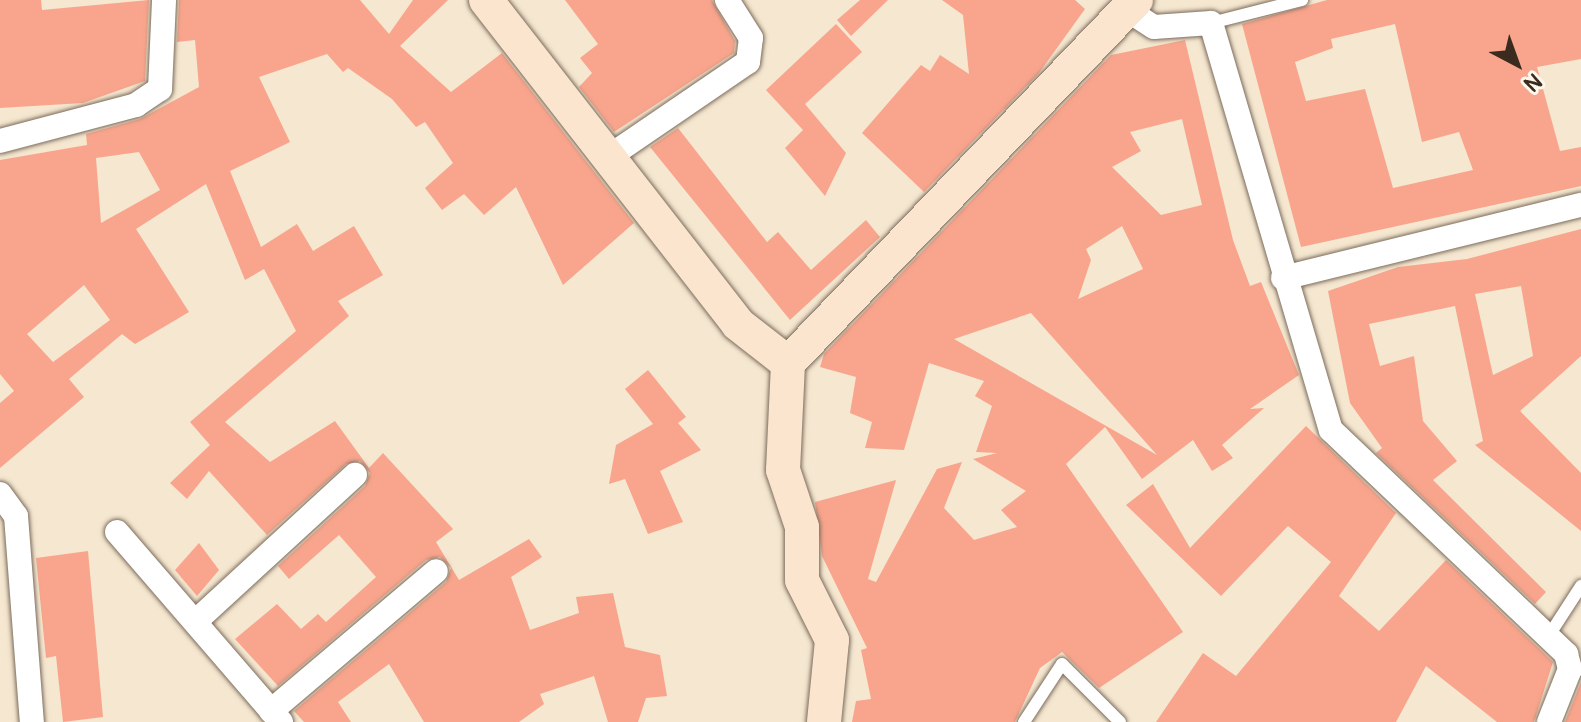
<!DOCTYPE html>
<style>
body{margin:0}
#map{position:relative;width:1581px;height:722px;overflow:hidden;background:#f5e7d0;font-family:Pangolin,sans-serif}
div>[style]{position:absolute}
.building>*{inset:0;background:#f9a58d}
.roads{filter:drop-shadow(0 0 2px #7c6c5c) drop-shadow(0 0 2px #7c6c5c)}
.lane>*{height:12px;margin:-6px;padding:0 6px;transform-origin:6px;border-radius:6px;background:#fff}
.street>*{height:24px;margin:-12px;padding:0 12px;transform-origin:12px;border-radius:12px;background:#fff}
.secondary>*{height:34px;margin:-17px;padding:0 17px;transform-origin:17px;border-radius:17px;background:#fbe5cf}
span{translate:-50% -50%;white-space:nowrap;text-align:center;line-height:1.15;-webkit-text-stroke:8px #fbf7ec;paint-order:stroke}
.north{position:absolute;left:1477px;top:24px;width:80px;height:80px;-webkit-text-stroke:6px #fbf7ec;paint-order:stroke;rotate:139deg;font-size:22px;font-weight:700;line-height:32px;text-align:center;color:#3b2a1e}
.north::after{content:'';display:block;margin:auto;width:28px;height:36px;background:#3b2a1e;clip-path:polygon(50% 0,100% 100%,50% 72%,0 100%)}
</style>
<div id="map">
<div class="building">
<div style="clip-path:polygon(0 0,41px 0,42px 10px,149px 0,145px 81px,83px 103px,0 108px)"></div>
<div style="clip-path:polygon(evenodd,179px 0,360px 0,389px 34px,413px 0,448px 0,400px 46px,451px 92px,502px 53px,634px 223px,563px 285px,516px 187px,484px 215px,464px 194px,442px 210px,425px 188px,453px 163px,425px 122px,416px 127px,392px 99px,348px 68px,343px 72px,327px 54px,259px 77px,290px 142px,230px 171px,261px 247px,297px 224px,313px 251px,354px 226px,383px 275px,338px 301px,349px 316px,225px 422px,270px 462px,335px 421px,369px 468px,383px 453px,453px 529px,436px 542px,459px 580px,529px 539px,542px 557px,511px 577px,530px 630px,579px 613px,576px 597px,613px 593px,625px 647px,660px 655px,667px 696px,646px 698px,638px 722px,608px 722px,594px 676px,540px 694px,544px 704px,519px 722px,424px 722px,389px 664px,338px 702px,351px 722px,304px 722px,294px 711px,446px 582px,451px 568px,440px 557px,426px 560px,278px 686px,235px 639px,277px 604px,301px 629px,318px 614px,326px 622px,376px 577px,339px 535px,289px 579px,278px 566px,365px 486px,370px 473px,360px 461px,346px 464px,267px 535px,209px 471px,187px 499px,170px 483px,210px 445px,190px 422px,296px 331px,264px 269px,245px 280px,206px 184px,136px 229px,189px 312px,135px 344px,122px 334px,69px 379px,84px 397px,0 468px,0 403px,14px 391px,0 374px,0 160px,87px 145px,86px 134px,140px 119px,199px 87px,195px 40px,177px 42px,179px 0,139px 152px,160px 190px,101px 223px,96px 158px,139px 152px,179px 0,84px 285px,110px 320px,53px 362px,27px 334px,84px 285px)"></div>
<div style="clip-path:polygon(565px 0,712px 0,735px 41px,734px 53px,614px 132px,579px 87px,592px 73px,580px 58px,598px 44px)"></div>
<div style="clip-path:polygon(860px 0,888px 0,851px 36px,837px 20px)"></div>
<div style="clip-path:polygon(942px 0,1075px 0,1085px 9px,1039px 73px,924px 192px,862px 133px,921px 65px,930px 71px,940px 55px,969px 74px,963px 15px)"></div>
<div style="clip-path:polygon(evenodd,1327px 0,1581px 0,1581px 59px,1537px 67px,1560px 151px,1581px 147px,1581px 186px,1301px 247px,1242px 24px,1327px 0,1395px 24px,1422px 142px,1459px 132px,1473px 170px,1393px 188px,1365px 89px,1306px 101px,1295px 62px,1333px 48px,1331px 39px,1395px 24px)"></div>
<div style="clip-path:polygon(836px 24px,862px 52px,805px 104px,846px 153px,825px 196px,785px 148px,803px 130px,766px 90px)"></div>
<div style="clip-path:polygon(evenodd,1185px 40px,1233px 240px,1250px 286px,1261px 282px,1299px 375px,1250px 409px,1264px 408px,1222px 445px,1233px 458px,1212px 471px,1193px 440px,1142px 479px,1105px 427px,1066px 464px,1183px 632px,1099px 688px,1062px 652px,1040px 668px,1015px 722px,852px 722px,856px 701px,871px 699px,861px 650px,867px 648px,822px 556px,815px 502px,896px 480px,868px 579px,876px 582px,937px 469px,962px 462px,944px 508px,974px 540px,1017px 527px,1001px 510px,1026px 491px,973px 459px,997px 453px,976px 452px,992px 406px,975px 396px,984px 381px,929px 363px,904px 450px,865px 448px,872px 422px,850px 413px,856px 377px,820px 367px,824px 354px,1111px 55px,1185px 40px,1182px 119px,1202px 205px,1161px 215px,1112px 167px,1141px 151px,1130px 132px,1182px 119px,1185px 40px,1122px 226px,1143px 269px,1078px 299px,1091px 260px,1086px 249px,1122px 226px,1185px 40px,1031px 313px,1157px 455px,954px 339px,1031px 313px)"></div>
<div style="clip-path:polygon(678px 128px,767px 242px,778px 232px,811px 270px,866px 220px,880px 237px,790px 320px,650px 147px)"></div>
<div style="clip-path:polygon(evenodd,1581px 229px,1581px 356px,1520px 411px,1581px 473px,1581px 531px,1475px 445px,1483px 441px,1455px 306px,1369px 324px,1380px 366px,1414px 356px,1423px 421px,1457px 461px,1433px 480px,1546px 592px,1535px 604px,1376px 453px,1382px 448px,1350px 403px,1328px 291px,1398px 267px,1467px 259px,1581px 229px,1521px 286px,1533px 356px,1493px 375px,1475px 294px,1521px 286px)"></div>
<div style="clip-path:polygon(648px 370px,686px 417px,678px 423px,701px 450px,660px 471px,683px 522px,648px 534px,625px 479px,609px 484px,616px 445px,653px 424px,625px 389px)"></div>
<div style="clip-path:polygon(1306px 426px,1396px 513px,1339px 596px,1379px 631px,1446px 560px,1553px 662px,1534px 722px,1497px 722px,1426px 666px,1396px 722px,1156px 722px,1203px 653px,1236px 676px,1331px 562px,1288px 526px,1221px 596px,1126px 505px,1153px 484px,1190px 548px)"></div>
<div style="clip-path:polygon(199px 543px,219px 570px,197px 596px,175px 570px)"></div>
<div style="clip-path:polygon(88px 551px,103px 717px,63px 722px,56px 656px,46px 658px,36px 558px)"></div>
<div style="clip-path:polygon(1581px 682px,1581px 722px,1565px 722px)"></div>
</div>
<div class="roads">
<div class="lane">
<div style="left:1211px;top:23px;width:94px;rotate:-14.2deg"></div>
<div style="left:1548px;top:637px;width:61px;rotate:-57.1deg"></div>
<div style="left:1024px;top:722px;width:69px;rotate:-56.8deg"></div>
<div style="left:1062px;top:664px;width:82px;rotate:45deg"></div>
</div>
<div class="street">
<div style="left:1126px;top:9px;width:33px;rotate:33deg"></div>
<div style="left:1154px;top:27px;width:57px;rotate:-4deg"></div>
<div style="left:1211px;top:23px;width:424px;rotate:73.6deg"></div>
<div style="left:1331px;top:430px;width:325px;rotate:43.6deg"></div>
<div style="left:1566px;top:654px;width:16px;rotate:75deg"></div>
<div style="left:1570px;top:669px;width:57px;rotate:111.6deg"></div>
<div style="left:0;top:141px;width:141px;rotate:-14.8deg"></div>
<div style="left:136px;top:105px;width:29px;rotate:-34deg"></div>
<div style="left:160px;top:89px;width:89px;rotate:-87.4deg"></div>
<div style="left:610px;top:156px;width:167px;rotate:-34.3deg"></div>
<div style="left:748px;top:62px;width:24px;rotate:-83deg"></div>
<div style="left:751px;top:38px;width:45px;rotate:-122.3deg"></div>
<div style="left:1283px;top:278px;width:307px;rotate:-13.8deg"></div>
<div style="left:0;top:494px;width:27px;rotate:54deg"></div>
<div style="left:16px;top:516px;width:207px;rotate:85.6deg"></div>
<div style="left:117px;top:532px;width:251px;rotate:49.2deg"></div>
<div style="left:196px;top:621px;width:216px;rotate:-42.6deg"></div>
<div style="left:271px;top:711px;width:216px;rotate:-40.3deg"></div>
</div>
<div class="secondary">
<div style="left:486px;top:0;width:410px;rotate:52.1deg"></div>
<div style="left:738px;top:324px;width:63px;rotate:38deg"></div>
<div style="left:824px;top:722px;width:82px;rotate:-84.4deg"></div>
<div style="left:832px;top:640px;width:67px;rotate:-116.6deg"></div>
<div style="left:802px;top:580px;width:53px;rotate:-90deg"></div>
<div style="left:802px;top:527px;width:60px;rotate:-108.4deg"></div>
<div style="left:783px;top:470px;width:107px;rotate:-87.3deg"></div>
<div style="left:788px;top:363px;width:503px;rotate:-46.21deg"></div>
</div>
</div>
<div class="north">N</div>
</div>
